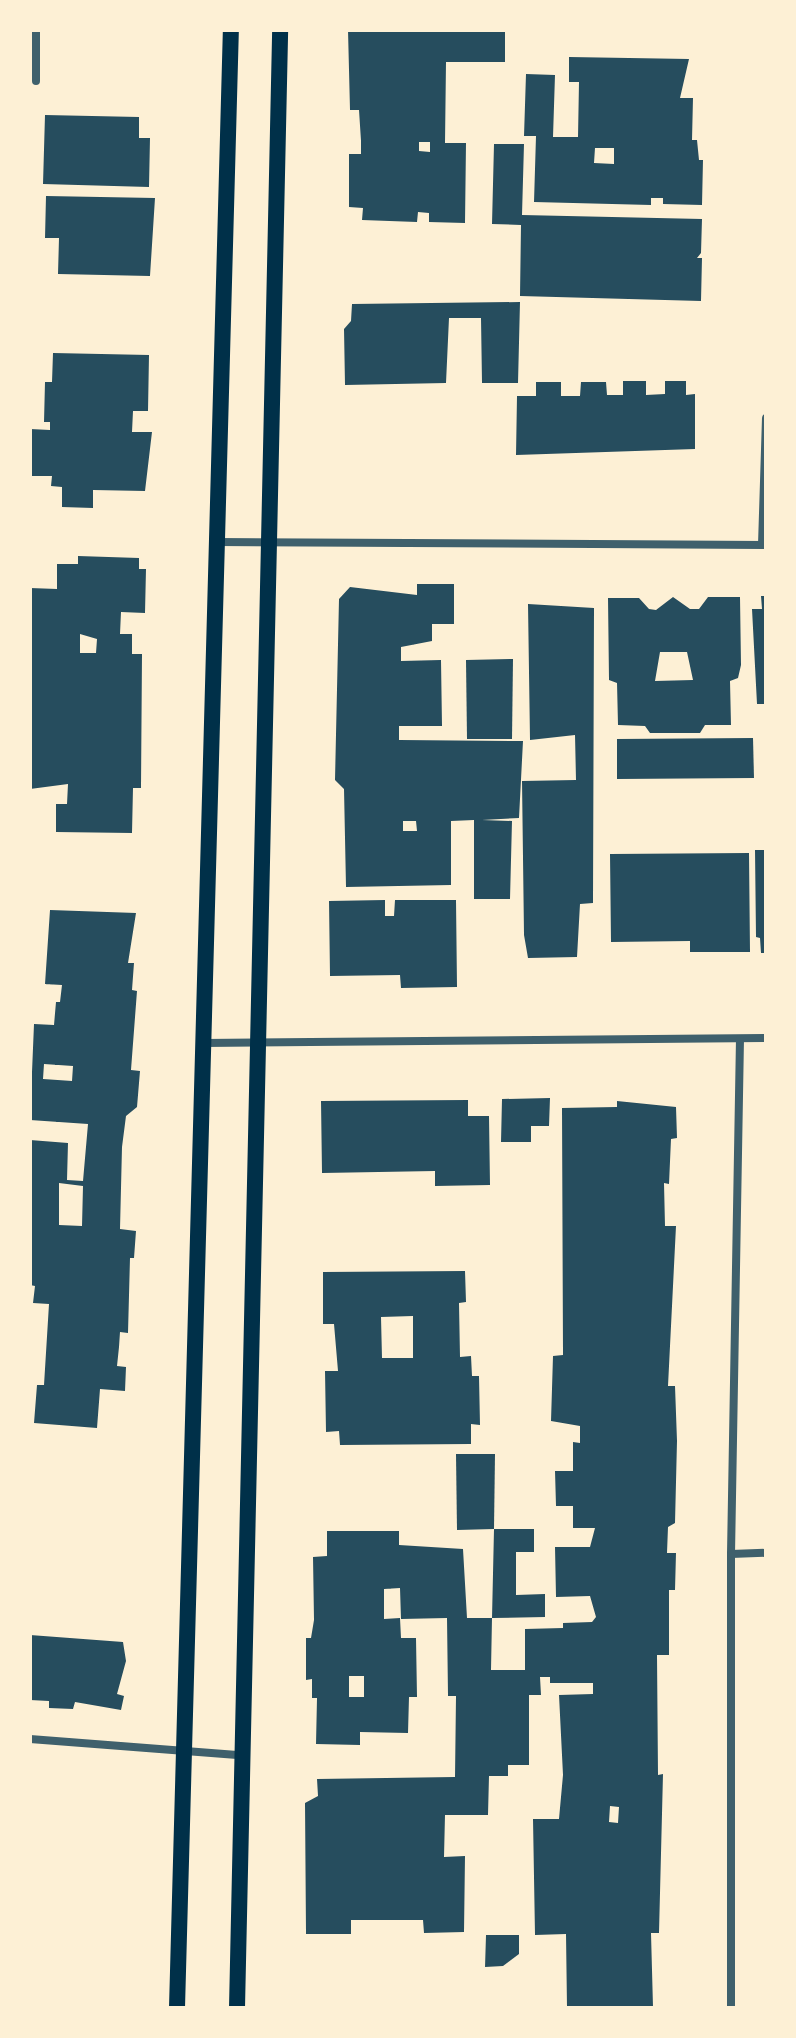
<!DOCTYPE html>
<style>
body{margin:0}
#map{position:relative;width:796px;height:2038px;overflow:hidden;background:#fdf0d5;font-family:"Public Sans",sans-serif}
div>[style]{position:absolute}
.building>*{inset:0;background:#264d5e}
.minor>*{height:8px;margin:-4px;padding:0 4px;transform-origin:4px;border-radius:4px;background:#3f606c}
.secondary>*{height:16px;margin:-8px;padding:0 8px;transform-origin:8px;border-radius:8px;background:#003049}
span{translate:-50% -50%;white-space:nowrap;text-align:center;line-height:1.15;-webkit-text-stroke:6px #fdf0d5;paint-order:stroke}
.frame{position:absolute;inset:0;border:32px solid #fdf0d5;pointer-events:none}
</style>
<div id="map">
<div class="building">
<div style="clip-path:polygon(evenodd,348px 30px,505px 30px,505px 62px,446px 62px,445px 143px,466px 143px,465px 223px,429px 222px,429px 213px,418px 212px,417px 222px,362px 220px,363px 208px,349px 207px,349px 154px,361px 154px,361px 141px,359px 110px,350px 110px,348px 30px,419px 142px,430px 142px,430px 152px,419px 151px,419px 142px)"></div>
<div style="clip-path:polygon(evenodd,569px 57px,689px 59px,680px 98px,693px 98px,692px 140px,697px 140px,699px 160px,703px 160px,702px 205px,663px 204px,663px 198px,651px 198px,651px 205px,534px 202px,536px 136px,524px 136px,526px 74px,555px 75px,553px 137px,578px 137px,579px 82px,569px 82px,569px 57px,595px 148px,614px 148px,614px 164px,594px 163px,595px 148px)"></div>
<div style="clip-path:polygon(45px 115px,139px 117px,139px 138px,150px 138px,149px 187px,43px 184px)"></div>
<div style="clip-path:polygon(494px 144px,524px 144px,522px 215px,702px 219px,701px 253px,697px 258px,702px 258px,701px 301px,520px 296px,521px 225px,492px 224px)"></div>
<div style="clip-path:polygon(46px 196px,155px 198px,150px 276px,58px 274px,59px 238px,45px 238px)"></div>
<div style="clip-path:polygon(520px 302px,518px 383px,482px 383px,481px 318px,449px 318px,446px 383px,345px 385px,344px 329px,351px 321px,352px 304px)"></div>
<div style="clip-path:polygon(53px 353px,149px 355px,148px 411px,133px 411px,132px 432px,152px 432px,145px 491px,93px 490px,93px 508px,62px 507px,62px 487px,51px 486px,52px 476px,30px 476px,30px 429px,50px 430px,50px 422px,44px 422px,45px 382px,52px 382px)"></div>
<div style="clip-path:polygon(623px 381px,646px 381px,646px 395px,665px 394px,665px 381px,686px 381px,686px 395px,695px 394px,695px 449px,516px 455px,517px 396px,536px 396px,536px 382px,561px 382px,561px 396px,580px 396px,581px 382px,606px 382px,607px 395px,623px 395px)"></div>
<div style="clip-path:polygon(evenodd,78px 556px,139px 558px,139px 569px,146px 569px,145px 613px,121px 612px,120px 634px,132px 634px,132px 654px,142px 654px,141px 788px,133px 788px,132px 833px,56px 832px,56px 804px,67px 804px,68px 784px,30px 789px,30px 588px,57px 589px,57px 564px,78px 564px,78px 556px,80px 634px,97px 639px,96px 653px,80px 653px,80px 634px)"></div>
<div style="clip-path:polygon(evenodd,417px 584px,454px 584px,454px 624px,432px 624px,432px 641px,401px 647px,401px 661px,441px 660px,442px 726px,399px 726px,399px 740px,523px 741px,519px 818px,482px 820px,512px 821px,510px 899px,474px 899px,474px 820px,451px 821px,451px 885px,346px 887px,344px 789px,335px 780px,339px 599px,350px 587px,417px 595px,417px 584px,403px 821px,416px 821px,417px 831px,403px 831px,403px 821px)"></div>
<div style="clip-path:polygon(761px 596px,766px 596px,766px 704px,757px 704px,752px 609px,762px 609px)"></div>
<div style="clip-path:polygon(evenodd,673px 597px,690px 609px,699px 609px,708px 597px,740px 597px,741px 665px,738px 678px,730px 681px,731px 725px,705px 725px,700px 733px,650px 733px,645px 726px,618px 725px,617px 683px,609px 680px,608px 598px,639px 598px,649px 609px,656px 610px,673px 597px,660px 652px,687px 652px,693px 680px,655px 681px,660px 652px)"></div>
<div style="clip-path:polygon(528px 604px,594px 608px,593px 903px,580px 904px,577px 957px,528px 958px,524px 935px,522px 781px,576px 780px,575px 735px,530px 740px)"></div>
<div style="clip-path:polygon(513px 659px,512px 739px,467px 739px,466px 660px)"></div>
<div style="clip-path:polygon(753px 738px,754px 778px,617px 779px,617px 739px)"></div>
<div style="clip-path:polygon(755px 850px,766px 850px,766px 953px,761px 953px,760px 938px,756px 937px)"></div>
<div style="clip-path:polygon(749px 853px,750px 952px,690px 952px,690px 941px,611px 942px,610px 854px)"></div>
<div style="clip-path:polygon(385px 900px,385px 916px,394px 916px,395px 900px,456px 900px,457px 987px,401px 988px,400px 975px,330px 976px,329px 901px)"></div>
<div style="clip-path:polygon(evenodd,50px 910px,136px 913px,128px 963px,134px 963px,132px 990px,137px 991px,131px 1070px,140px 1071px,137px 1107px,126px 1116px,122px 1147px,120px 1229px,136px 1231px,134px 1258px,130px 1258px,128px 1333px,120px 1332px,119px 1347px,117px 1366px,126px 1367px,125px 1391px,100px 1389px,97px 1428px,34px 1423px,37px 1385px,44px 1385px,49px 1304px,33px 1303px,35px 1286px,30px 1285px,30px 1140px,68px 1143px,67px 1180px,83px 1181px,88px 1124px,30px 1120px,34px 1024px,54px 1025px,56px 1002px,60px 1002px,62px 985px,45px 984px,50px 910px,44px 1064px,73px 1066px,72px 1081px,43px 1079px,44px 1064px,50px 910px,59px 1183px,83px 1186px,82px 1226px,59px 1225px,59px 1183px)"></div>
<div style="clip-path:polygon(550px 1098px,549px 1126px,531px 1126px,531px 1142px,501px 1142px,502px 1099px)"></div>
<div style="clip-path:polygon(468px 1100px,468px 1116px,489px 1116px,490px 1185px,435px 1186px,435px 1171px,322px 1173px,321px 1101px)"></div>
<div style="clip-path:polygon(evenodd,617px 1101px,676px 1107px,677px 1138px,671px 1139px,669px 1184px,664px 1183px,665px 1226px,676px 1226px,668px 1386px,675px 1386px,677px 1441px,675px 1523px,668px 1527px,667px 1553px,676px 1553px,675px 1590px,669px 1590px,669px 1655px,657px 1655px,658px 1775px,663px 1774px,659px 1933px,651px 1933px,653px 2007px,567px 2008px,566px 1934px,535px 1935px,533px 1819px,559px 1819px,563px 1775px,559px 1695px,593px 1694px,593px 1683px,550px 1683px,550px 1677px,540px 1677px,541px 1695px,529px 1695px,529px 1765px,508px 1765px,508px 1776px,489px 1776px,488px 1815px,445px 1815px,444px 1857px,465px 1856px,464px 1932px,424px 1933px,423px 1920px,351px 1920px,351px 1934px,306px 1934px,305px 1803px,318px 1796px,317px 1779px,455px 1777px,456px 1696px,448px 1696px,447px 1618px,401px 1619px,400px 1588px,384px 1589px,384px 1619px,400px 1618px,401px 1638px,416px 1638px,417px 1697px,409px 1697px,408px 1733px,360px 1732px,360px 1745px,316px 1744px,317px 1698px,312px 1698px,312px 1679px,306px 1680px,306px 1638px,311px 1638px,314px 1620px,313px 1557px,327px 1556px,327px 1531px,399px 1531px,399px 1545px,463px 1549px,467px 1618px,492px 1618px,491px 1670px,525px 1670px,525px 1629px,563px 1628px,563px 1623px,592px 1622px,596px 1617px,590px 1596px,556px 1597px,555px 1547px,590px 1547px,595px 1528px,573px 1528px,573px 1506px,556px 1506px,555px 1471px,573px 1471px,573px 1442px,580px 1443px,580px 1426px,551px 1421px,553px 1356px,563px 1355px,562px 1108px,617px 1107px,617px 1101px,349px 1676px,364px 1676px,364px 1697px,349px 1697px,349px 1676px,617px 1101px,610px 1806px,619px 1807px,618px 1823px,609px 1822px,610px 1806px)"></div>
<div style="clip-path:polygon(evenodd,465px 1271px,466px 1302px,459px 1303px,460px 1357px,471px 1356px,472px 1376px,479px 1376px,480px 1425px,471px 1424px,471px 1444px,340px 1445px,339px 1431px,326px 1432px,325px 1371px,338px 1371px,334px 1324px,323px 1324px,323px 1272px,465px 1271px,413px 1316px,413px 1358px,382px 1358px,381px 1317px,413px 1316px)"></div>
<div style="clip-path:polygon(456px 1454px,495px 1454px,494px 1529px,457px 1530px)"></div>
<div style="clip-path:polygon(494px 1529px,534px 1529px,534px 1552px,516px 1552px,516px 1595px,545px 1594px,545px 1617px,492px 1618px)"></div>
<div style="clip-path:polygon(30px 1635px,123px 1642px,126px 1661px,117px 1694px,124px 1696px,121px 1710px,75px 1702px,73px 1709px,49px 1708px,49px 1701px,30px 1700px)"></div>
<div style="clip-path:polygon(486px 1935px,519px 1935px,519px 1954px,503px 1966px,485px 1967px)"></div>
</div>
<div class="minor">
<div style="left:36px;top:30px;width:51px;rotate:90deg"></div>
<div style="left:217px;top:542px;width:549px;rotate:0.31deg"></div>
<div style="left:762px;top:545px;width:127px;rotate:-88.2deg"></div>
<div style="left:204px;top:1043px;width:562px;rotate:-0.51deg"></div>
<div style="left:731px;top:1554px;width:35px;rotate:-2deg"></div>
<div style="left:30px;top:1739px;width:211px;rotate:4.4deg"></div>
<div style="left:731px;top:2008px;width:454px;rotate:-90deg"></div>
<div style="left:731px;top:1554px;width:515px;rotate:-89deg"></div>
</div>
<div class="secondary">
<div style="left:177px;top:2008px;width:1979px;rotate:-88.44deg"></div>
<div style="left:237px;top:2008px;width:1978px;rotate:-88.75deg"></div>
</div>
<div class="frame"></div>
</div>
